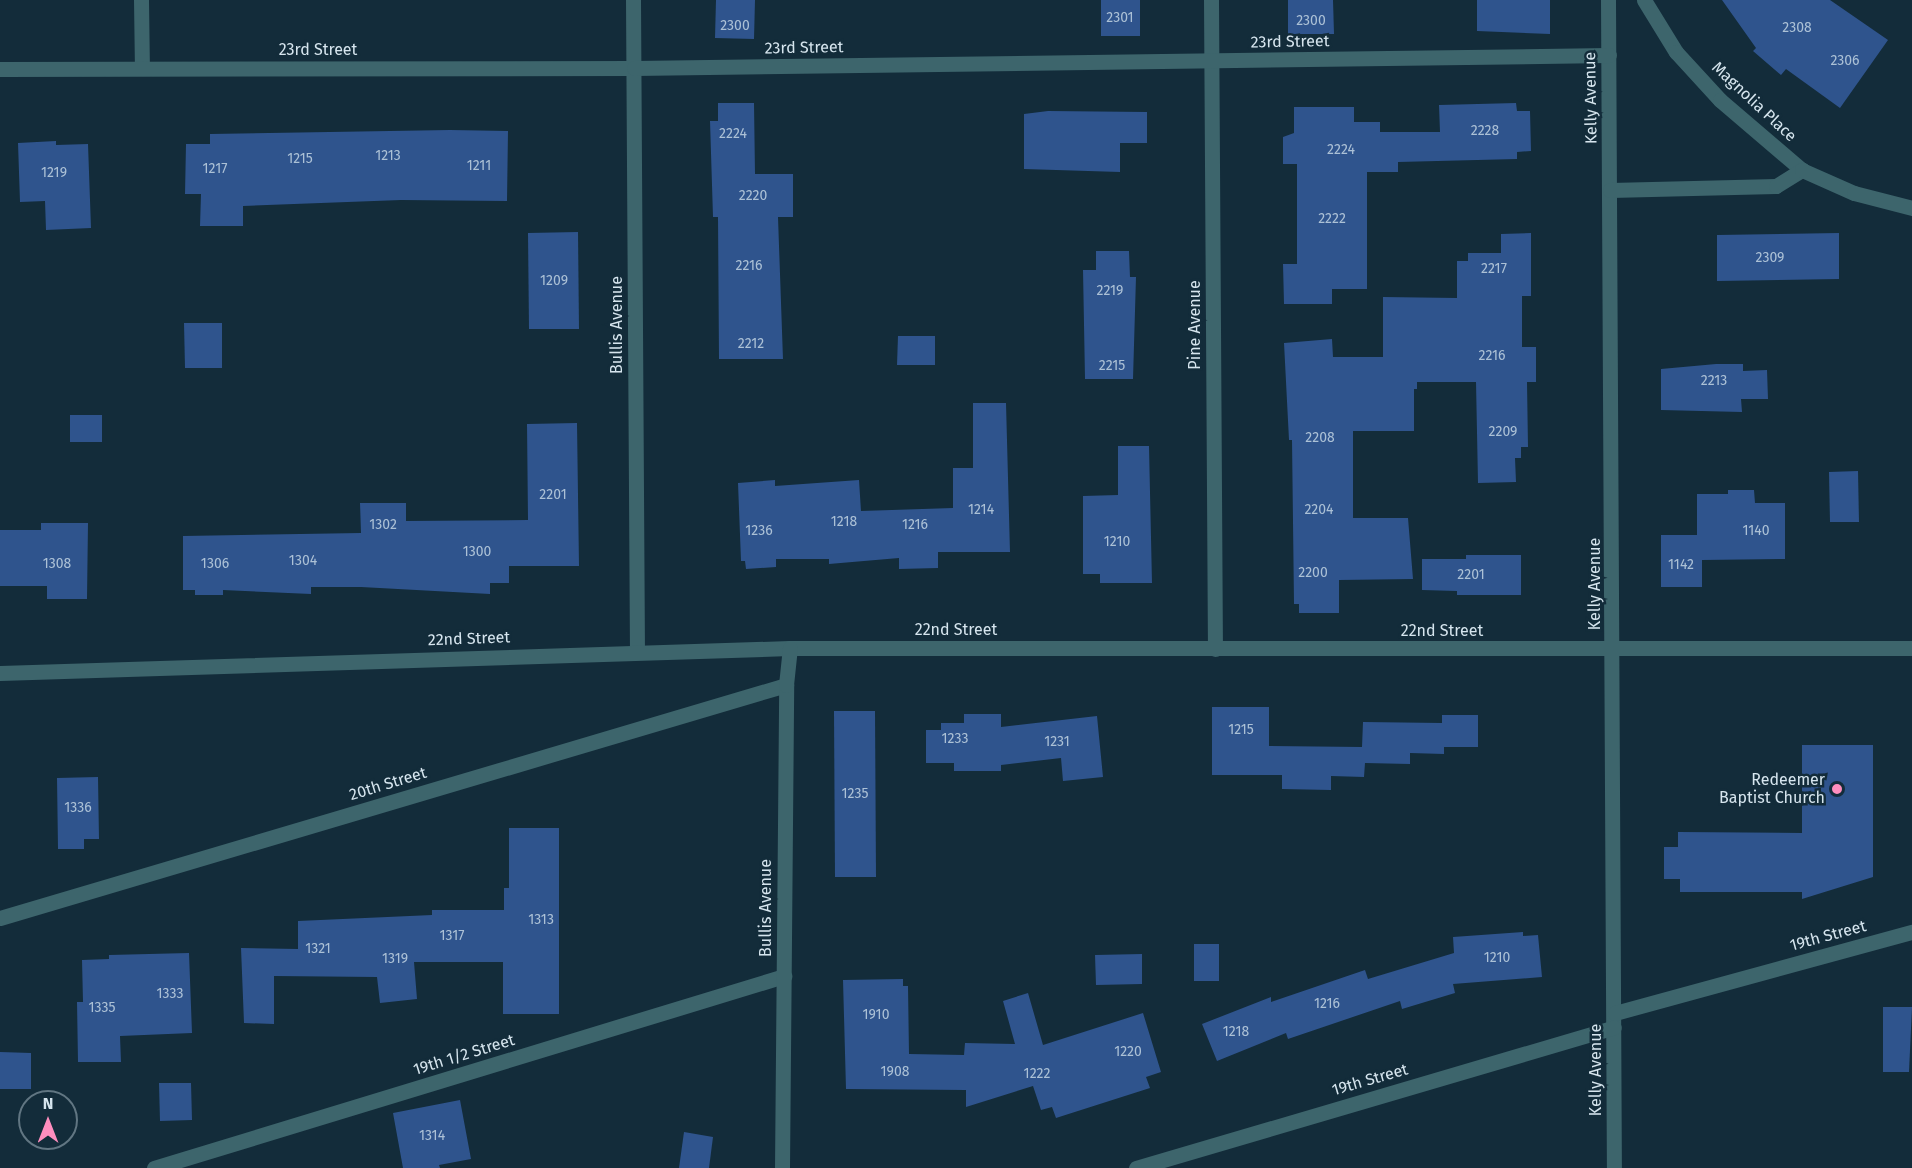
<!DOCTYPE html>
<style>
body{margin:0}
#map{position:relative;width:1912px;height:1168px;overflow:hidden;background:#132c3a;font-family:"Fira Sans",sans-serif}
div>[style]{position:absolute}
.building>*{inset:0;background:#2f548d}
.minor>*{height:15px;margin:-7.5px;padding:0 7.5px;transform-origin:7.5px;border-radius:7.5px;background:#3d656c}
.dots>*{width:16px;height:16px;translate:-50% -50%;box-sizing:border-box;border:3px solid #132c3a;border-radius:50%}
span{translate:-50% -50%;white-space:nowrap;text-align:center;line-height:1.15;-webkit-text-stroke:5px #132c3a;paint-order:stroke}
.number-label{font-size:14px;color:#acc1d6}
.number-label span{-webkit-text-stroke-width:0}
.street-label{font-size:16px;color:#d6e5ee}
.poi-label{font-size:16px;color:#d6e5ee}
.right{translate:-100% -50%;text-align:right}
.north{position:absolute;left:18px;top:1090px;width:60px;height:60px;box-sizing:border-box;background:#132c3a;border:2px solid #617682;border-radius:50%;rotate:0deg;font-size:16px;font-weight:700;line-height:24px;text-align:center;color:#d6e5ee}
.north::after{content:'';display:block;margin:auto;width:21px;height:27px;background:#fe8ebe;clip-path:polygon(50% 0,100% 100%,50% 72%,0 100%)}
</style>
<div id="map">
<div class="building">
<div style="clip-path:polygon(716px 0,755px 0,754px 39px,715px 38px)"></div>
<div style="clip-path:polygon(1101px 0,1140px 0,1140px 36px,1101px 36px)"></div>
<div style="clip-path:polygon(1288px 0,1333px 0,1334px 34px,1288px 34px)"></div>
<div style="clip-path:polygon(1477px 0,1550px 0,1550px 34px,1477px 31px)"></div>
<div style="clip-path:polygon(1722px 0,1830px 0,1888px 40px,1840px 108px,1786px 69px,1781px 75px,1753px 51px,1756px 48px)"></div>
<div style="clip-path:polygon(718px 103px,754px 103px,755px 174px,793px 174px,793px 217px,778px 217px,783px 359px,719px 359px,718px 217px,713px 217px,710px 121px,718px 121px)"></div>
<div style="clip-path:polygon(1516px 103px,1517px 111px,1530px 111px,1531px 151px,1517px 152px,1517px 159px,1398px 162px,1398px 172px,1367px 172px,1367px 289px,1332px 289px,1332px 304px,1284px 304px,1283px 264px,1297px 264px,1297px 164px,1283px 164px,1283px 137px,1294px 133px,1294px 107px,1354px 107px,1354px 122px,1380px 122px,1380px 132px,1440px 132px,1439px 105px)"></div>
<div style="clip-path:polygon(1048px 111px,1147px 112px,1147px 143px,1120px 143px,1120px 172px,1024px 169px,1024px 114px)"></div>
<div style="clip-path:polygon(450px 130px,508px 131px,507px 201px,401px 200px,243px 206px,243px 226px,200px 226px,201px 194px,185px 194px,186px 144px,210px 144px,210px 134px)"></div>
<div style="clip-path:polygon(56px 141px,56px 145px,88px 144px,91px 228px,46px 230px,45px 201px,20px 202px,18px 143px)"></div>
<div style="clip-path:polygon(578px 232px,579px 329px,529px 329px,528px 233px)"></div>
<div style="clip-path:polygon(1531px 233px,1531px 296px,1522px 296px,1522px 347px,1536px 347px,1536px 382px,1527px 382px,1528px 447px,1521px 447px,1521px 458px,1515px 458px,1516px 482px,1478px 483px,1476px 382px,1417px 382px,1417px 389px,1414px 389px,1414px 431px,1353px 431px,1353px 518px,1408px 518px,1413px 579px,1339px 580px,1339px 613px,1299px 613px,1299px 604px,1294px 604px,1292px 440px,1289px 440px,1284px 343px,1332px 339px,1333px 357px,1383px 357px,1383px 297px,1457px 298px,1457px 261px,1468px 261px,1468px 253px,1501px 253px,1501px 234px)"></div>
<div style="clip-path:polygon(1839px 233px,1839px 279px,1717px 281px,1717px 235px)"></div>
<div style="clip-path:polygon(1096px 251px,1129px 251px,1130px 277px,1136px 277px,1133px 379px,1085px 379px,1083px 270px,1096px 270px)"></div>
<div style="clip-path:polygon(184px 323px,222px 323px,222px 368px,185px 368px)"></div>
<div style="clip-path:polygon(898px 336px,935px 336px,935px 365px,897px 365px)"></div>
<div style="clip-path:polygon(1716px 364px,1743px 364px,1743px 371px,1767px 370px,1768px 399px,1741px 399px,1742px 412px,1661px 410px,1661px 369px)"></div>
<div style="clip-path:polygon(973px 403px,1006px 403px,1010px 552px,938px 552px,938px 568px,899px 569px,899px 558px,829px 564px,829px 559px,776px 559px,776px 567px,746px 569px,745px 561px,741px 561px,738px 483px,775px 480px,775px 486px,859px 480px,861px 511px,953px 508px,953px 468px,973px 468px)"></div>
<div style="clip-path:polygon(70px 415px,102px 415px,102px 442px,70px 442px)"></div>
<div style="clip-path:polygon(577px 423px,579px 566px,509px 566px,509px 583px,490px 583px,490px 594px,361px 587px,311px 587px,311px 594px,223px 590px,223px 595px,195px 595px,195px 590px,183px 590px,183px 536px,361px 533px,360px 503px,406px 503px,406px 521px,528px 520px,527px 424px)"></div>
<div style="clip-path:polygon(1118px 446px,1149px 446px,1152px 583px,1100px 583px,1100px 574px,1083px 574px,1083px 496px,1118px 495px)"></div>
<div style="clip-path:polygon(1858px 471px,1859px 522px,1830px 522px,1829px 472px)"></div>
<div style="clip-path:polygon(1728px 490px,1754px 490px,1755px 503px,1785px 503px,1785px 559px,1702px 560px,1702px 587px,1661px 587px,1661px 535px,1697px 535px,1697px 494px,1728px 494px)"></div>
<div style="clip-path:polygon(41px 523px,88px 523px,87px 599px,47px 599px,47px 586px,0 586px,0 530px,41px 530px)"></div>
<div style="clip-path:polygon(1466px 555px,1521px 555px,1521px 595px,1457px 595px,1457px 591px,1422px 590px,1422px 559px,1466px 559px)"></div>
<div style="clip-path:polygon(1212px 707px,1269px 707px,1269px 746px,1362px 747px,1363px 722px,1442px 723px,1442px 715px,1478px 715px,1478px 747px,1444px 747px,1444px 754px,1410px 753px,1410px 764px,1365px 763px,1364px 777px,1331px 776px,1331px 790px,1282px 789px,1282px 775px,1212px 775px)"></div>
<div style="clip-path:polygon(834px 711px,875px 711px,876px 877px,835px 877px)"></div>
<div style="clip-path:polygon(964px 714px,1001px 714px,1001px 727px,1097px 716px,1103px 777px,1063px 781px,1061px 758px,1001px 765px,1001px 771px,954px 771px,954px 763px,926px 763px,926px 730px,941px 730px,941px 723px,964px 723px)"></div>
<div style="clip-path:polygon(1802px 745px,1873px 745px,1873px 877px,1802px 899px,1802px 892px,1680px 892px,1680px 879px,1664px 879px,1664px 847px,1678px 847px,1678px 832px,1802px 833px)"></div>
<div style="clip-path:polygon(98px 777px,99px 839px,84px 839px,84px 849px,58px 849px,57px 778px)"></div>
<div style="clip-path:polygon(509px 828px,559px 828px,559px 1014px,503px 1014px,503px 962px,414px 962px,417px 999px,380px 1003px,377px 977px,274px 976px,274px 1024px,244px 1023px,241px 948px,298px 949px,298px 921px,432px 915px,432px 910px,504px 910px,504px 888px,509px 888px)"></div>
<div style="clip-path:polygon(1523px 932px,1523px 936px,1538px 935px,1542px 977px,1453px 984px,1455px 993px,1402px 1009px,1400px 1001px,1288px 1039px,1286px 1033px,1217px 1061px,1202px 1024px,1271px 997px,1271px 1002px,1365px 970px,1368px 979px,1454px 953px,1453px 937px)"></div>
<div style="clip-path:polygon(1194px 944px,1219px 944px,1219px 981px,1194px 981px)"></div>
<div style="clip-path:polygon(189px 953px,192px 1033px,120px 1036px,121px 1062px,78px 1062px,77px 1002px,83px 1002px,82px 960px,109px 959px,109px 955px)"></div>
<div style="clip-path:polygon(1142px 954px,1142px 984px,1096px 985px,1095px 955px)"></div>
<div style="clip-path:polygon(903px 979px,903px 986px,908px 986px,909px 1054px,964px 1055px,965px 1043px,1015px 1044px,1003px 1001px,1028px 993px,1043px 1045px,1143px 1013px,1161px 1072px,1146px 1077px,1150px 1088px,1056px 1118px,1052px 1107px,1041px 1110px,1033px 1086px,966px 1107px,966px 1090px,846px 1089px,843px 980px)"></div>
<div style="clip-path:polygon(1883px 1007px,1912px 1007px,1909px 1072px,1883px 1072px)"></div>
<div style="clip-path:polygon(0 1052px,31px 1053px,31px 1089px,0 1089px)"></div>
<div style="clip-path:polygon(159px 1083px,191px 1083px,192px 1120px,160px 1121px)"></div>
<div style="clip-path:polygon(460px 1100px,471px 1159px,439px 1165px,440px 1168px,403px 1168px,393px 1113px)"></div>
<div style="clip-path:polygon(684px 1132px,713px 1137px,709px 1168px,679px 1168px)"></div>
</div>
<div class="minor">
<div style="left:141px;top:0;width:68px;rotate:89.2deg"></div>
<div style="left:633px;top:0;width:651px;rotate:89.65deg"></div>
<div style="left:1211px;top:0;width:649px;rotate:89.65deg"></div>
<div style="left:1608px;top:0;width:1168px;rotate:89.71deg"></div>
<div style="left:1644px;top:0;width:61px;rotate:58.4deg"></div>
<div style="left:1676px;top:52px;width:65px;rotate:47.5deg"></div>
<div style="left:1720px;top:100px;width:108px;rotate:40.5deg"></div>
<div style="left:0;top:69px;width:634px;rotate:-0.09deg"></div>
<div style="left:634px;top:68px;width:975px;rotate:-0.76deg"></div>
<div style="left:1610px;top:190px;width:166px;rotate:-1.4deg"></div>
<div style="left:1776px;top:186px;width:31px;rotate:-32deg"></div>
<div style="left:1802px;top:170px;width:57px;rotate:23.9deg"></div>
<div style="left:1854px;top:193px;width:60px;rotate:14.5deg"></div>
<div style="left:0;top:673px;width:790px;rotate:-1.81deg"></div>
<div style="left:790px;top:648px;width:1122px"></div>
<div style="left:0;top:918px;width:820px;rotate:-16.51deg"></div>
<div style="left:1615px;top:1013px;width:308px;rotate:-15.3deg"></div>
<div style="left:154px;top:1168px;width:659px;rotate:-16.95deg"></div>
<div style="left:782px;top:1168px;width:483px;rotate:-89.5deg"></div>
<div style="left:786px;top:685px;width:37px;rotate:-84deg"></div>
<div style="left:1136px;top:1168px;width:498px;rotate:-16.4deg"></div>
</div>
<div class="dots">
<div style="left:1837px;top:789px;background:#fe8ebe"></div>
</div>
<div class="number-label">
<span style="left:1120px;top:18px">2301</span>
<span style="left:1311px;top:21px">2300</span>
<span style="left:735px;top:26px">2300</span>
<span style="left:1797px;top:28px">2308</span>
<span style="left:1845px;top:61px">2306</span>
<span style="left:1485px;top:131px">2228</span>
<span style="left:733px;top:134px">2224</span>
<span style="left:1341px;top:150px">2224</span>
<span style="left:388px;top:156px">1213</span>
<span style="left:300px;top:159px">1215</span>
<span style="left:479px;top:166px">1211</span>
<span style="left:215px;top:169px">1217</span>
<span style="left:54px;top:173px">1219</span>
<span style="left:753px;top:196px">2220</span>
<span style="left:1332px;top:219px">2222</span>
<span style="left:1770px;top:258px">2309</span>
<span style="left:749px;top:266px">2216</span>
<span style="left:1494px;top:269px">2217</span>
<span style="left:554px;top:281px">1209</span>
<span style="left:1110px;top:291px">2219</span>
<span style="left:751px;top:344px">2212</span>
<span style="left:1492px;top:356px">2216</span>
<span style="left:1112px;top:366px">2215</span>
<span style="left:1714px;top:381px">2213</span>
<span style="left:1503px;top:432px">2209</span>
<span style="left:1320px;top:438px">2208</span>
<span style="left:553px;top:495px">2201</span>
<span style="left:981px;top:510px">1214</span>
<span style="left:1319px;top:510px">2204</span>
<span style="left:844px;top:522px">1218</span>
<span style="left:383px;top:525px">1302</span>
<span style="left:915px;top:525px">1216</span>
<span style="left:759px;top:531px">1236</span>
<span style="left:1756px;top:531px">1140</span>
<span style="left:1117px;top:542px">1210</span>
<span style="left:477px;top:552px">1300</span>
<span style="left:303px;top:561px">1304</span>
<span style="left:57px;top:564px">1308</span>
<span style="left:215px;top:564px">1306</span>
<span style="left:1681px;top:565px">1142</span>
<span style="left:1313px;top:573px">2200</span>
<span style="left:1471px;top:575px">2201</span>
<span style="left:1241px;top:730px">1215</span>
<span style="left:955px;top:739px">1233</span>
<span style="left:1057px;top:742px">1231</span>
<span style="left:855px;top:794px">1235</span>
<span style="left:78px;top:808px">1336</span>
<span style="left:541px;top:920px">1313</span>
<span style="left:452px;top:936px">1317</span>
<span style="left:318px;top:949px">1321</span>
<span style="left:1497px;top:958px">1210</span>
<span style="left:395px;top:959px">1319</span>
<span style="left:170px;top:994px">1333</span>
<span style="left:1327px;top:1004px">1216</span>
<span style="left:102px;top:1008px">1335</span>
<span style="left:876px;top:1015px">1910</span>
<span style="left:1236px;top:1032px">1218</span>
<span style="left:1128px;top:1052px">1220</span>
<span style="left:895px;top:1072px">1908</span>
<span style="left:1037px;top:1074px">1222</span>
<span style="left:432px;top:1136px">1314</span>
</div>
<div class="street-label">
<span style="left:1290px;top:42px;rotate:-1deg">23rd Street</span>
<span style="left:804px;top:48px;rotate:-1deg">23rd Street</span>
<span style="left:318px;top:50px">23rd Street</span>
<span style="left:1591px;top:98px;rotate:-91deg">Kelly Avenue</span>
<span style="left:1754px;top:102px;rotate:43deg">Magnolia Place</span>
<span style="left:617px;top:325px;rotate:-90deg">Bullis Avenue</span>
<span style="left:1195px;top:325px;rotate:-90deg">Pine Avenue</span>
<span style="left:1595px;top:584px;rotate:-90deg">Kelly Avenue</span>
<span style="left:956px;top:630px">22nd Street</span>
<span style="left:1442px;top:631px">22nd Street</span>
<span style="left:469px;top:639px;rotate:-2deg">22nd Street</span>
<span style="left:388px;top:784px;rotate:-17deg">20th Street</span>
<span style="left:766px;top:908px;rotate:-90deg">Bullis Avenue</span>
<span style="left:1828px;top:936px;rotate:-15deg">19th Street</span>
<span style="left:464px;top:1055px;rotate:-17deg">19th 1/2 Street</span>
<span style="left:1596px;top:1070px;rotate:-90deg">Kelly Avenue</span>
<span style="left:1370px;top:1080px;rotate:-16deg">19th Street</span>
</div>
<div class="poi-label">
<span class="right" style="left:1825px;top:789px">Redeemer<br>Baptist Church</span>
</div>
<div class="north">N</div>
</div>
